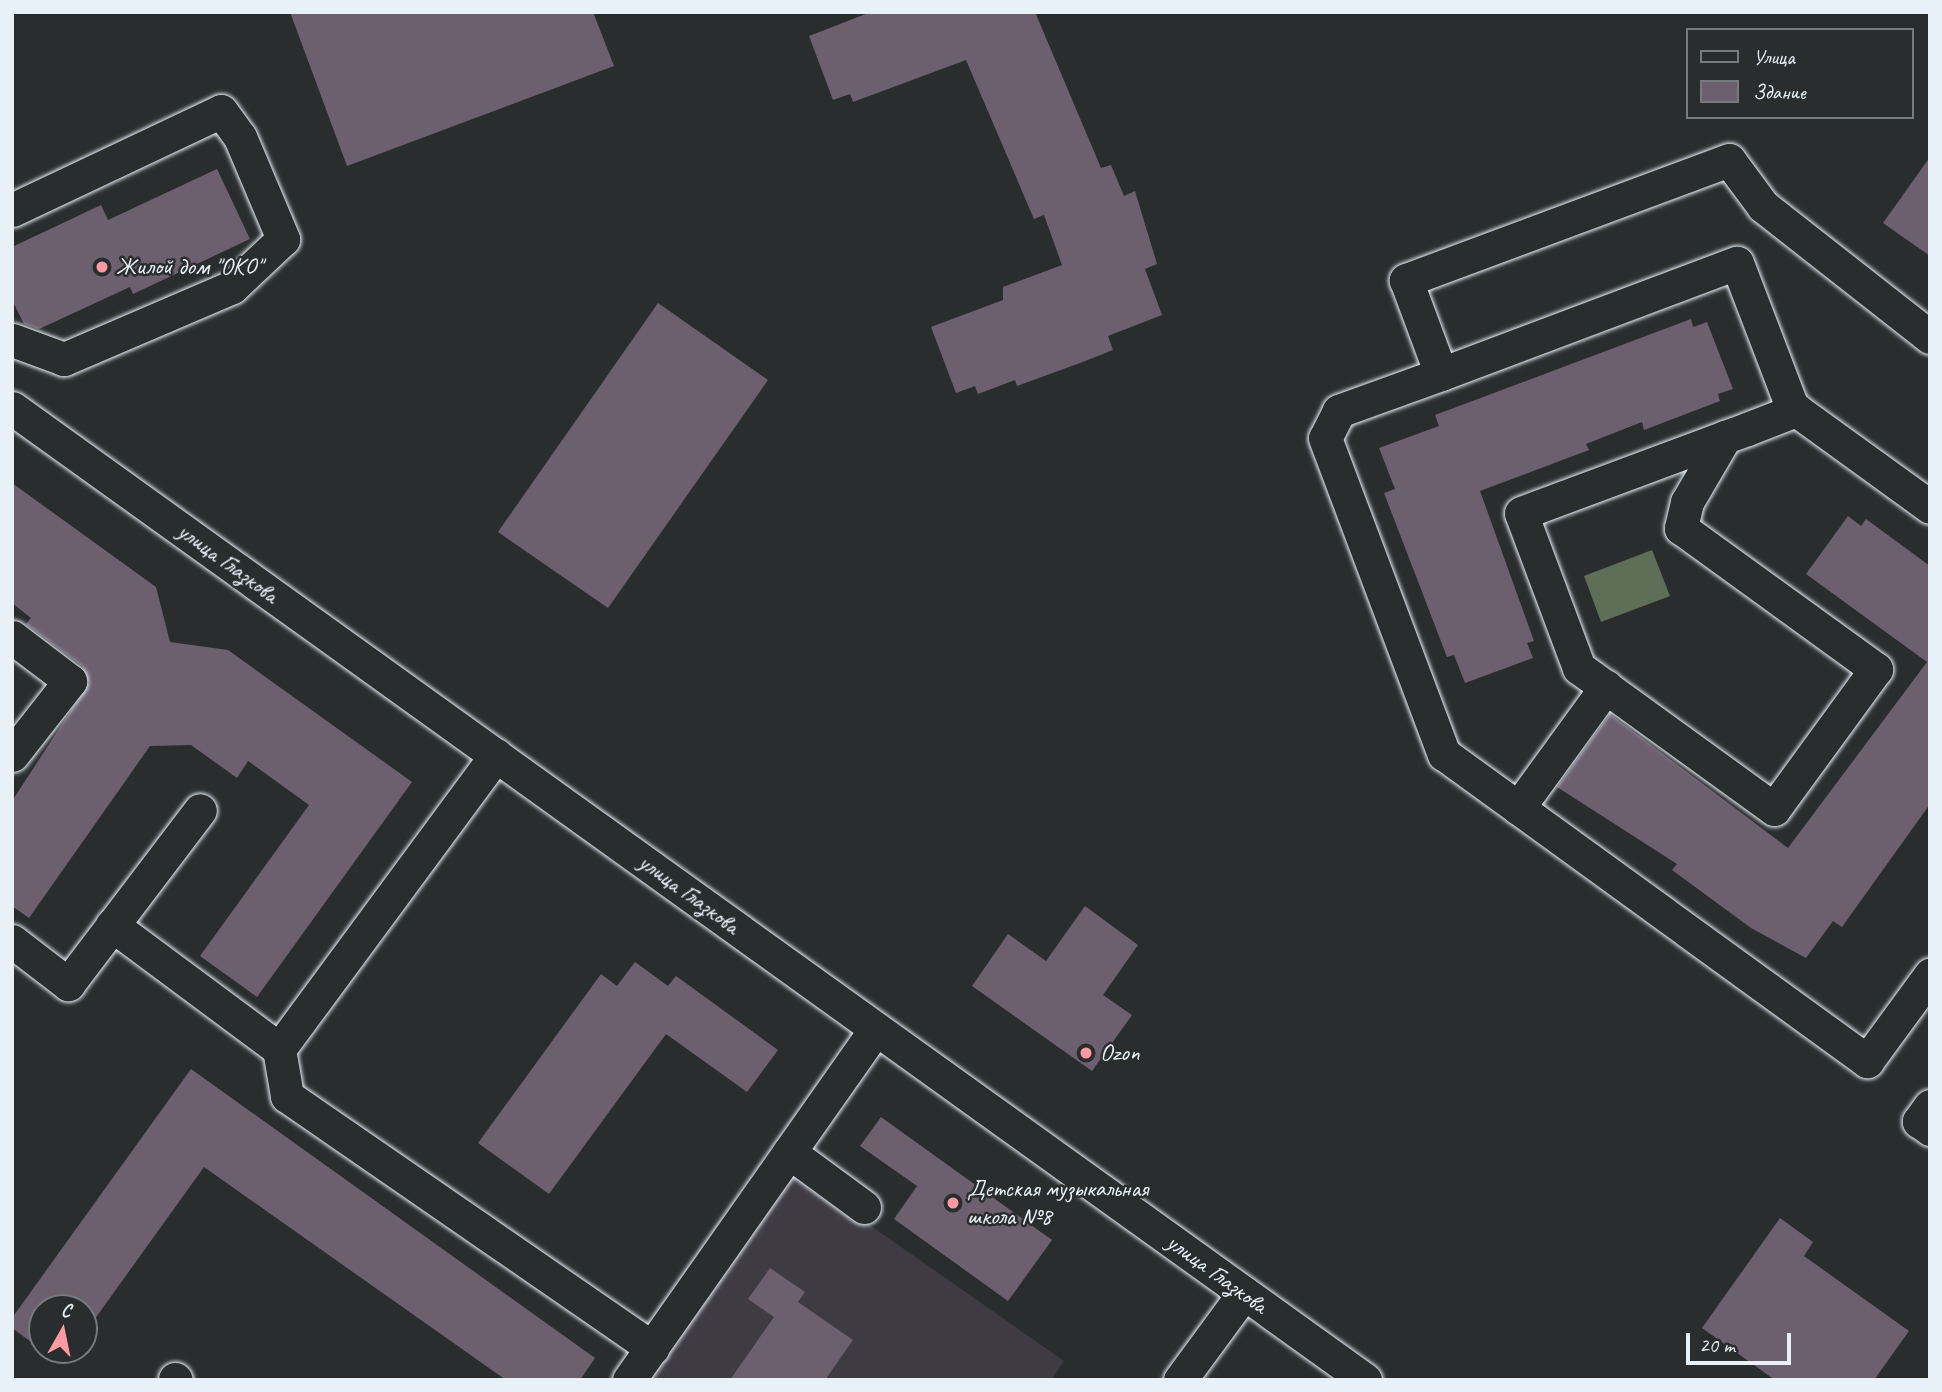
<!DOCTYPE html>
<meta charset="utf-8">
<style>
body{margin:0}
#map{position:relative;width:1942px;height:1392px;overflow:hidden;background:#2a2d2e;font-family:Caveat,sans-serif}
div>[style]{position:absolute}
.built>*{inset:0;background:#3e3c42}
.green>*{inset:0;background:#5e6e57}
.building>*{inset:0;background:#6c606f}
.roads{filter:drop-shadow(0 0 2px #e8f1f8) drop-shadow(0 0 2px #e8f1f8)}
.minor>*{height:33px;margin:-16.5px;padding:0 16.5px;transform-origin:16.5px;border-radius:16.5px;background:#2a2d2e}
.dots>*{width:19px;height:19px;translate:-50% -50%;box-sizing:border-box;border:4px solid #2a2d2e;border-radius:50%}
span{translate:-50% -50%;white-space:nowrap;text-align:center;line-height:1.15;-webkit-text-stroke:5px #2a2d2e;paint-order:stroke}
.poi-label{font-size:24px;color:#e8f1f8}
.left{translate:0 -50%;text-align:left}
.street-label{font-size:24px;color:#e8f1f8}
.frame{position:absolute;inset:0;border:14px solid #e8f1f8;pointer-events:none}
.legend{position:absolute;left:1686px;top:28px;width:228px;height:91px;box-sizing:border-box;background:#2a2d2e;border:2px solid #767b7f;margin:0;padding:9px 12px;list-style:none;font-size:21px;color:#e8f1f8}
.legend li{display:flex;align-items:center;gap:14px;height:35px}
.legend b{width:35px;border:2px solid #767b7f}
.north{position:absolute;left:28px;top:1294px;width:70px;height:70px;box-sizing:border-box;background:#2a2d2e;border:2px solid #767b7f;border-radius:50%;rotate:9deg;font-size:19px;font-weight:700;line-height:28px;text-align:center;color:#e8f1f8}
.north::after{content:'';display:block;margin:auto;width:24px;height:32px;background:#ff9aa2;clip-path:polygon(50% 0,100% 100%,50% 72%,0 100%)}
.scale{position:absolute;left:1686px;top:1333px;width:105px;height:32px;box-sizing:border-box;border:4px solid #e8f1f8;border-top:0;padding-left:9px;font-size:21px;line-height:24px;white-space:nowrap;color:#e8f1f8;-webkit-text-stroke:5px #2a2d2e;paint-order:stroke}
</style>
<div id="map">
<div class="built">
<div style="clip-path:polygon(794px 1172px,1064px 1361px,1051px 1380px,648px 1380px)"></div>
</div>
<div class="green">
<div style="clip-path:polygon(1652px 550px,1670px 596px,1601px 622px,1584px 576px)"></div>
</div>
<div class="building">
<div style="clip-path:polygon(290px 12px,593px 12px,614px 66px,347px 166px)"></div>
<div style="clip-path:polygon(871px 12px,1035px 12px,1101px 168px,1111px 165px,1124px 196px,1135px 191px,1157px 264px,1145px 269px,1162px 315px,1108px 336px,1113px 350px,1080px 363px,1017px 386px,1015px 380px,978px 394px,975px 386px,956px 393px,931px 327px,1003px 300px,1003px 287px,1062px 265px,1044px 215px,1034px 219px,966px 60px,853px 102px,850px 94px,833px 100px,809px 36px)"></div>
<div style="clip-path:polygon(1930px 157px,1930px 256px,1883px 223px)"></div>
<div style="clip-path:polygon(217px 169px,250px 239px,133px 294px,130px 287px,39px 329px,24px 324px,12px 300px,12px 247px,101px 205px,108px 220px)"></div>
<div style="clip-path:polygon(658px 303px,768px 380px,608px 608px,498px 532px)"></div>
<div style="clip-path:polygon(1691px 319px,1693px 327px,1707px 322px,1733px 389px,1718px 394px,1720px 401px,1644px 430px,1642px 422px,1586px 444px,1589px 450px,1480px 491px,1534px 641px,1527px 643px,1533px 658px,1465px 683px,1454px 655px,1447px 657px,1384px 493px,1395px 489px,1379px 448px,1439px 426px,1435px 415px)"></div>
<div style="clip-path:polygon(12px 483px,156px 587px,170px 642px,228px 650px,412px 782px,257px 997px,200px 956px,309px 805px,248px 761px,237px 778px,191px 745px,150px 746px,29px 918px,12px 906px,12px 801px,89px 683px,82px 666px,26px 624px,31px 618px,12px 603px)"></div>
<div style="clip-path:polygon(1848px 516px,1861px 526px,1866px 519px,1930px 566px,1930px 804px,1842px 927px,1833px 921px,1806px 958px,1751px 928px,1672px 870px,1677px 864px,1557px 787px,1610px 714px,1788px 848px,1927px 662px,1806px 574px)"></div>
<div style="clip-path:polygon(1085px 906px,1138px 945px,1103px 995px,1132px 1015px,1092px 1071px,972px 986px,1008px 934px,1046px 961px)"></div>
<div style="clip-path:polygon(635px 962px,668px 986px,676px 976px,778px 1050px,747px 1092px,666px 1034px,549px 1194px,478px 1143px,601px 974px,617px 986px)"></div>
<div style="clip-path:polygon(191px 1069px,595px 1358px,580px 1380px,506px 1380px,204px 1167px,84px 1334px,84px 1308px,42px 1308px,42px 1350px,12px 1328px,12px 1318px)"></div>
<div style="clip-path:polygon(881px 1117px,1052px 1240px,1008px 1301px,894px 1219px,917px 1186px,860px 1146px)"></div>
<div style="clip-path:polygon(1780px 1218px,1813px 1242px,1804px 1256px,1909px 1331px,1874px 1380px,1775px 1380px,1702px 1328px)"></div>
<div style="clip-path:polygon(770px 1268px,805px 1292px,798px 1302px,853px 1340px,825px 1380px,730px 1380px,774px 1317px,748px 1299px)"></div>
</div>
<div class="roads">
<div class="minor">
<div style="left:12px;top:210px;width:231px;rotate:-25.3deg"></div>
<div style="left:221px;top:111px;width:32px;rotate:54deg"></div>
<div style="left:240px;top:137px;width:111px;rotate:67.1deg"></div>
<div style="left:283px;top:239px;width:70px;rotate:136.7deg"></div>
<div style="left:232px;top:287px;width:183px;rotate:156.8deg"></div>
<div style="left:64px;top:359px;width:55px;rotate:-159.9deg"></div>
<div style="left:1930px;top:337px;width:212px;rotate:-141.9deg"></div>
<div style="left:1763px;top:206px;width:57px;rotate:-126.5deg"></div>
<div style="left:1729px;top:160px;width:345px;rotate:159.6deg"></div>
<div style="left:1406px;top:280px;width:100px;rotate:69.6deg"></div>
<div style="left:1441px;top:374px;width:316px;rotate:-20.6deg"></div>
<div style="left:1737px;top:263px;width:154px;rotate:69.1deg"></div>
<div style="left:1792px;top:407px;width:170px;rotate:35.9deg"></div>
<div style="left:1441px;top:374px;width:109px;rotate:160.1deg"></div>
<div style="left:1339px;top:411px;width:30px;rotate:117deg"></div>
<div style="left:1325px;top:438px;width:338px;rotate:69.4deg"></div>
<div style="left:1444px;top:754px;width:523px;rotate:35.97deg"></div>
<div style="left:1867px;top:1061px;width:107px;rotate:-53.8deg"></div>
<div style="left:12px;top:408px;width:1666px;rotate:35.69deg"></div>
<div style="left:1725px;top:437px;width:75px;rotate:120.3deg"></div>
<div style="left:1687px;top:502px;width:27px;rotate:103deg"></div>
<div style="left:1681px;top:528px;width:241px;rotate:35.9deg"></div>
<div style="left:1876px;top:669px;width:173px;rotate:126.1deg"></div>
<div style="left:1774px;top:809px;width:241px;rotate:-144.1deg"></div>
<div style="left:1579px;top:668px;width:165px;rotate:-110.5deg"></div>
<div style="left:1521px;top:513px;width:218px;rotate:-20.4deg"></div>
<div style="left:1725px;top:437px;width:23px;rotate:-20deg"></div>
<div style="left:1747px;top:429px;width:53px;rotate:-21.2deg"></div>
<div style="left:12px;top:637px;width:73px;rotate:37.2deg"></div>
<div style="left:70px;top:681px;width:94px;rotate:128.1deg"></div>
<div style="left:496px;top:755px;width:365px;rotate:126.4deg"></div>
<div style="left:279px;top:1049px;width:48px;rotate:80.3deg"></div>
<div style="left:287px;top:1096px;width:444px;rotate:34.6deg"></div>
<div style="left:1518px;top:808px;width:150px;rotate:-54deg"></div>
<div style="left:112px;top:925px;width:208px;rotate:36.6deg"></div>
<div style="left:12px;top:941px;width:71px;rotate:37.5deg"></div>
<div style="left:68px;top:984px;width:218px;rotate:-52.8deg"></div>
<div style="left:1930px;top:1106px;width:19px;rotate:126deg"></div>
<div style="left:1919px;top:1121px;width:14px;rotate:36deg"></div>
<div style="left:789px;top:1152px;width:93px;rotate:36.3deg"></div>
<div style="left:175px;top:1379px;width:1px;rotate:45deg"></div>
<div style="left:629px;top:1380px;width:429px;rotate:-54.9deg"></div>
<div style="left:1180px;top:1380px;width:108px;rotate:-53.7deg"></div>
</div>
</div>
<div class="dots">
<div style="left:102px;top:267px;background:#ff9aa2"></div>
<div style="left:1086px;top:1053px;background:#ff9aa2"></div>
<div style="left:953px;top:1203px;background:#ff9aa2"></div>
</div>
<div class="poi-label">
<span class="left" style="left:116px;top:267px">Жилой дом "ОКО"</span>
<span class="left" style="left:1100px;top:1053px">Ozon</span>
<span class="left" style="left:967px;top:1203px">Детская музыкальная<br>школа №8</span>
</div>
<div class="street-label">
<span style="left:228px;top:563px;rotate:36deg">улица Глазкова</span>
<span style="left:689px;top:894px;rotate:36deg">улица Глазкова</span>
<span style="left:1217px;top:1274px;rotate:36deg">улица Глазкова</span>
</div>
<div class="frame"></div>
<ul class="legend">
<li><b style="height:9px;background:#2a2d2e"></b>Улица</li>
<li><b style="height:19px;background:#6c606f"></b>Здание</li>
</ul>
<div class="north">С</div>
<div class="scale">20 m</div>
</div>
